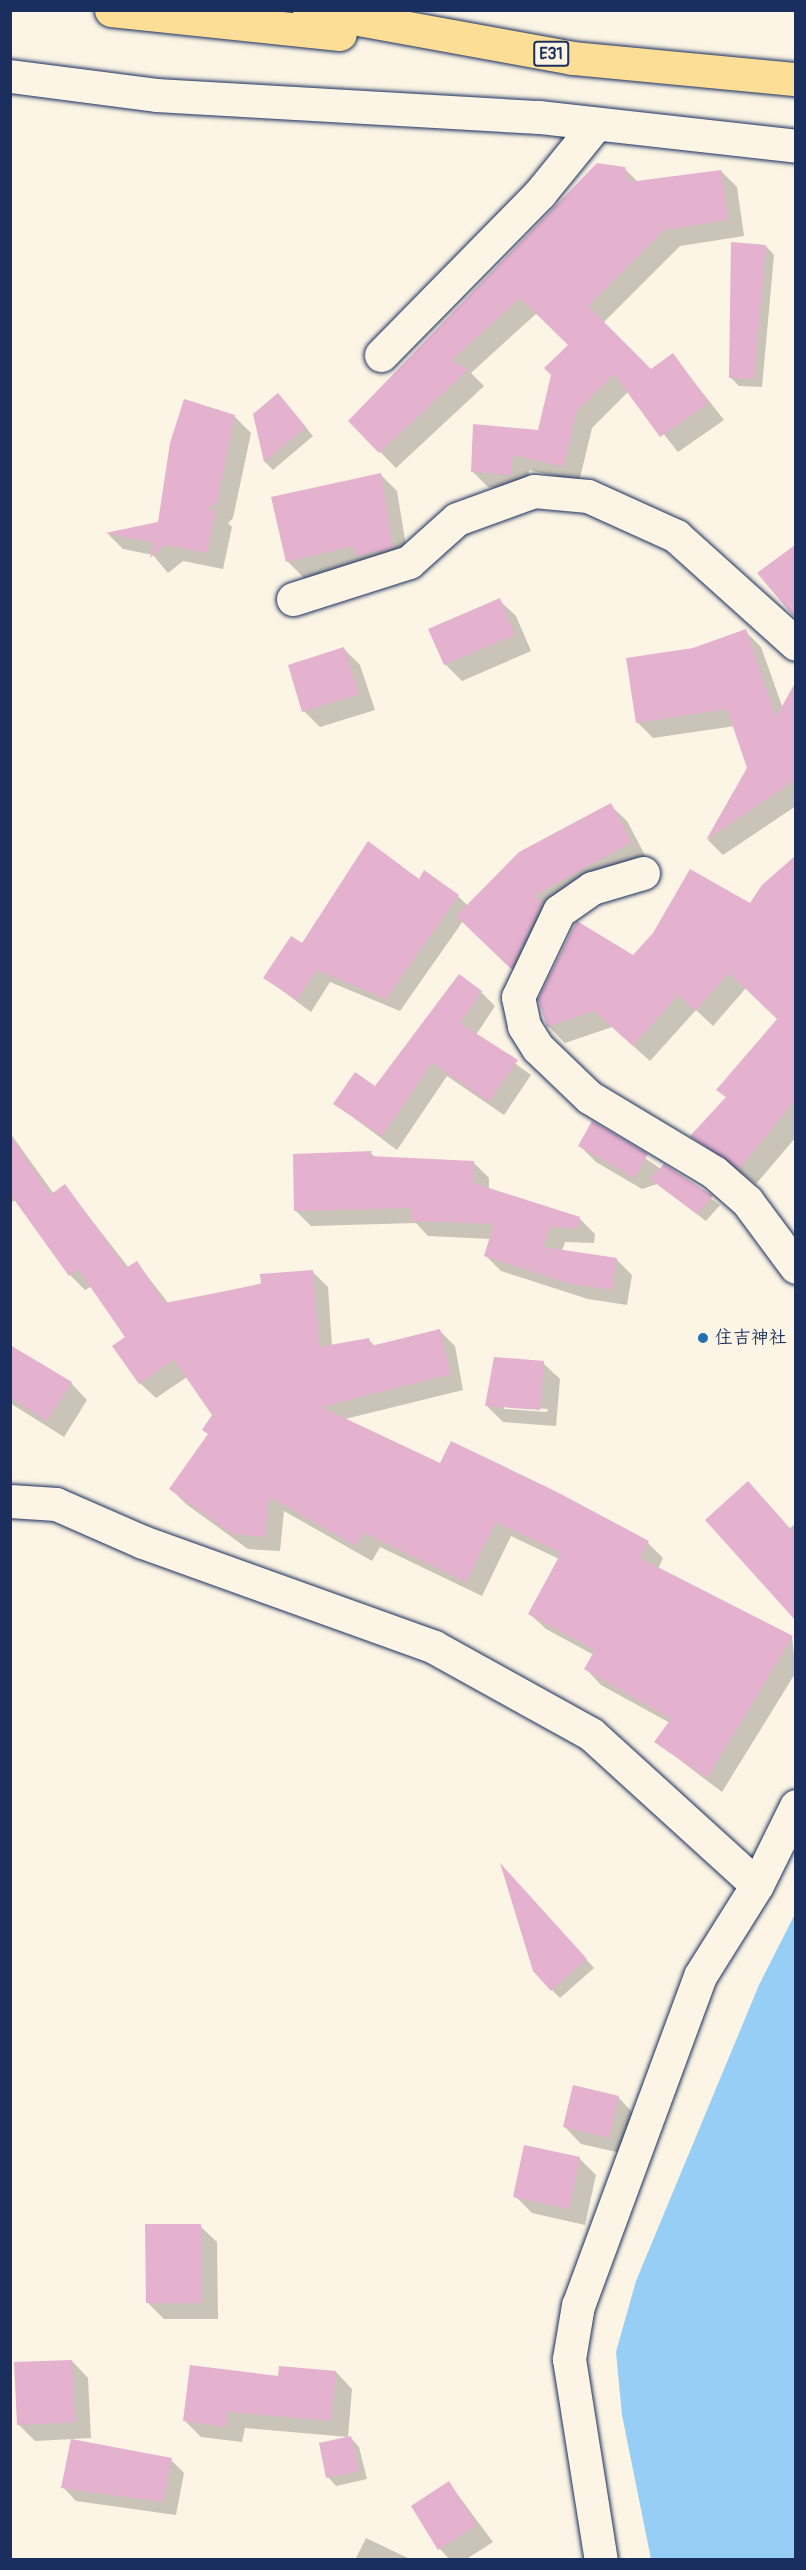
<!DOCTYPE html>
<meta charset="utf-8">
<style>
body{margin:0}
#map{position:relative;width:806px;height:2570px;overflow:hidden;background:#fcf5e5;font-family:Pangolin,"Klee One",sans-serif}
div>[style]{position:absolute}
.water>*{inset:0;background:#97cef6}
.shadow>*{inset:0;background:#0003}
.building>*{inset:0;background:#e4b1cf}
.roads{filter:drop-shadow(0 0 2px #1b2f5e) drop-shadow(0 0 2px #1b2f5e)}
.minor>*{height:33px;margin:-16.5px;padding:0 16.5px;transform-origin:16.5px;border-radius:16.5px;background:#fcf5e5}
.tertiary>*{height:33px;margin:-16.5px;padding:0 16.5px;transform-origin:16.5px;border-radius:16.5px;background:#fcf5e5}
.motorway>*{height:33px;margin:-16.5px;padding:0 16.5px;transform-origin:16.5px;border-radius:16.5px;background:#fcde96}
.dots>*{width:16px;height:16px;translate:-50% -50%;box-sizing:border-box;border:3px solid #fcf5e5;border-radius:50%}
span{translate:-50% -50%;white-space:nowrap;text-align:center;line-height:1.15;-webkit-text-stroke:4.5px #fcf5e5;paint-order:stroke}
.shield-label span{padding:2px 4px;background:#fcf5e5;border:2px solid;border-radius:4px;-webkit-text-stroke-width:0}
.shield-label{font-size:16px;color:#1b2f5e;font-weight:700}
.poi-label{font-size:18px;color:#1b2f5e;font-weight:700}
.left{translate:0 -50%;text-align:left}
.frame{position:absolute;inset:0;border:12px solid #1b2f5e;pointer-events:none}
</style>
<div id="map">
<div class="water">
<div style="clip-path:polygon(795px 1914px,795px 2559px,651px 2559px,622px 2415px,616px 2352px,636px 2281px,759px 1985px)"></div>
</div>
<div class="shadow">
<div style="clip-path:polygon(624px 168px,638px 182px,721px 171px,737px 187px,744px 236px,680px 246px,603px 323px,651px 371px,673px 355px,724px 420px,678px 452px,629px 391px,592px 428px,579px 482px,529px 470px,527px 491px,488px 487px,472px 471px,539px 432px,570px 345px,537px 313px,471px 373px,484px 386px,396px 468px,350px 421px)"></div>
<div style="clip-path:polygon(766px 246px,774px 255px,762px 387px,739px 386px,730px 377px)"></div>
<div style="clip-path:polygon(286px 404px,313px 436px,273px 470px,265px 462px,255px 415px)"></div>
<div style="clip-path:polygon(234px 416px,251px 433px,233px 518px,228px 523px,232px 527px,223px 569px,183px 561px,168px 573px,153px 555px,123px 549px,108px 534px,159px 523px)"></div>
<div style="clip-path:polygon(381px 475px,397px 491px,409px 564px,365px 563px,304px 578px,287px 561px)"></div>
<div style="clip-path:polygon(792px 549px,796px 552px,796px 617px,759px 573px)"></div>
<div style="clip-path:polygon(499px 600px,516px 616px,531px 651px,462px 681px,445px 664px,430px 630px)"></div>
<div style="clip-path:polygon(745px 631px,761px 647px,787px 720px,796px 721px,796px 806px,723px 855px,708px 840px,749px 768px,735px 726px,653px 738px,637px 722px,693px 650px)"></div>
<div style="clip-path:polygon(344px 649px,360px 665px,375px 710px,320px 727px,304px 711px)"></div>
<div style="clip-path:polygon(610px 805px,627px 821px,647px 859px,552px 911px,528px 984px,463px 921px,400px 1011px,330px 982px,311px 1012px,265px 978px,302px 945px,419px 881px,458px 896px,468px 906px)"></div>
<div style="clip-path:polygon(796px 858px,796px 1137px,756px 1184px,692px 1136px,727px 1098px,718px 1090px,779px 1019px,746px 988px,713px 1026px,696px 1010px,650px 1061px,612px 1027px,565px 1043px,548px 1026px,539px 999px,574px 926px,633px 957px,751px 905px,763px 886px)"></div>
<div style="clip-path:polygon(481px 992px,495px 1006px,476px 1035px,531px 1075px,504px 1115px,447px 1076px,397px 1150px,335px 1104px,376px 1088px)"></div>
<div style="clip-path:polygon(593px 1123px,661px 1169px,664px 1166px,720px 1205px,706px 1221px,657px 1184px,642px 1189px,596px 1162px,580px 1146px)"></div>
<div style="clip-path:polygon(10px 1133px,54px 1194px,65px 1186px,129px 1268px,137px 1263px,169px 1304px,313px 1272px,328px 1287px,332px 1346px,369px 1340px,376px 1347px,440px 1331px,455px 1346px,463px 1390px,345px 1419px,440px 1465px,648px 1543px,663px 1558px,658px 1569px,792px 1637px,796px 1672px,722px 1792px,656px 1742px,670px 1723px,601px 1685px,586px 1669px,594px 1655px,546px 1629px,530px 1614px,559px 1559px,511px 1536px,482px 1596px,380px 1547px,372px 1561px,284px 1511px,280px 1551px,248px 1549px,186px 1504px,171px 1489px,209px 1435px,214px 1415px,187px 1377px,156px 1398px,140px 1383px,127px 1337px,92px 1286px,85px 1290px,70px 1275px,16px 1200px,10px 1203px)"></div>
<div style="clip-path:polygon(371px 1153px,376px 1158px,474px 1163px,489px 1178px,489px 1190px,579px 1218px,595px 1234px,594px 1243px,565px 1242px,562px 1251px,616px 1259px,632px 1275px,627px 1305px,588px 1299px,501px 1271px,486px 1256px,491px 1239px,428px 1236px,416px 1223px,311px 1226px,295px 1210px,294px 1155px)"></div>
<div style="clip-path:polygon(10px 1353px,71px 1383px,87px 1400px,64px 1437px,10px 1403px)"></div>
<div style="clip-path:polygon(evenodd,543px 1363px,560px 1379px,556px 1426px,503px 1422px,487px 1406px,543px 1363px,504px 1406px,548px 1409px,547px 1412px,504px 1409px,504px 1406px)"></div>
<div style="clip-path:polygon(707px 1520px,790px 1528px,796px 1523px,796px 1618px)"></div>
<div style="clip-path:polygon(508px 1874px,594px 1968px,560px 1998px,552px 1990px)"></div>
<div style="clip-path:polygon(618px 2097px,634px 2114px,625px 2154px,581px 2144px,565px 2127px)"></div>
<div style="clip-path:polygon(579px 2158px,596px 2175px,585px 2225px,532px 2213px,515px 2196px)"></div>
<div style="clip-path:polygon(200px 2226px,217px 2242px,218px 2319px,164px 2319px,148px 2303px)"></div>
<div style="clip-path:polygon(72px 2361px,88px 2378px,91px 2438px,35px 2441px,18px 2424px)"></div>
<div style="clip-path:polygon(336px 2372px,352px 2389px,348px 2437px,245px 2428px,242px 2442px,201px 2437px,184px 2420px,280px 2378px)"></div>
<div style="clip-path:polygon(351px 2438px,359px 2447px,367px 2479px,336px 2486px,328px 2477px)"></div>
<div style="clip-path:polygon(171px 2460px,184px 2473px,176px 2515px,76px 2501px,63px 2487px)"></div>
<div style="clip-path:polygon(449px 2483px,493px 2542px,465px 2560px,450px 2560px,440px 2549px)"></div>
<div style="clip-path:polygon(366px 2538px,412px 2560px,355px 2560px)"></div>
</div>
<div class="building">
<div style="clip-path:polygon(597px 163px,625px 167px,629px 182px,721px 170px,728px 220px,664px 230px,588px 306px,651px 369px,673px 353px,709px 403px,660px 437px,614px 374px,577px 411px,563px 467px,513px 455px,511px 475px,471px 472px,473px 424px,538px 430px,551px 375px,544px 368px,568px 345px,520px 298px,451px 361px,469px 369px,379px 453px,348px 421px)"></div>
<div style="clip-path:polygon(731px 242px,766px 245px,754px 379px,729px 378px)"></div>
<div style="clip-path:polygon(278px 393px,306px 427px,264px 462px,253px 414px)"></div>
<div style="clip-path:polygon(184px 399px,235px 415px,217px 502px,206px 511px,216px 509px,207px 553px,165px 545px,150px 558px,154px 543px,105px 533px,158px 522px,170px 443px)"></div>
<div style="clip-path:polygon(381px 473px,393px 548px,356px 556px,354px 546px,286px 562px,271px 497px)"></div>
<div style="clip-path:polygon(795px 545px,795px 618px,757px 573px)"></div>
<div style="clip-path:polygon(500px 598px,515px 635px,444px 665px,428px 629px)"></div>
<div style="clip-path:polygon(746px 629px,776px 717px,795px 683px,795px 780px,706px 840px,747px 768px,727px 709px,636px 723px,626px 658px,693px 648px)"></div>
<div style="clip-path:polygon(344px 647px,359px 694px,302px 712px,288px 665px)"></div>
<div style="clip-path:polygon(611px 803px,632px 842px,534px 896px,543px 901px,511px 969px,456px 916px,519px 852px)"></div>
<div style="clip-path:polygon(368px 841px,419px 879px,424px 870px,459px 895px,386px 999px,317px 970px,297px 1000px,263px 978px,291px 936px,302px 943px)"></div>
<div style="clip-path:polygon(795px 856px,795px 1100px,739px 1169px,690px 1136px,726px 1097px,716px 1090px,777px 1019px,729px 973px,695px 1011px,678px 995px,633px 1046px,594px 1011px,547px 1027px,538px 999px,577px 921px,633px 955px,653px 933px,690px 869px,750px 903px,762px 885px)"></div>
<div style="clip-path:polygon(459px 974px,482px 991px,460px 1023px,518px 1060px,489px 1102px,432px 1063px,382px 1136px,333px 1104px,355px 1072px,375px 1086px)"></div>
<div style="clip-path:polygon(592px 1121px,648px 1154px,634px 1178px,578px 1146px)"></div>
<div style="clip-path:polygon(10px 1134px,50px 1195px,65px 1184px,126px 1268px,137px 1261px,165px 1303px,261px 1284px,260px 1274px,313px 1270px,319px 1347px,369px 1338px,371px 1346px,440px 1329px,451px 1374px,321px 1407px,440px 1463px,451px 1441px,555px 1491px,649px 1541px,640px 1558px,793px 1636px,707px 1778px,654px 1742px,671px 1719px,584px 1669px,595px 1650px,528px 1614px,561px 1553px,496px 1522px,466px 1582px,364px 1533px,356px 1546px,269px 1497px,265px 1537px,232px 1534px,169px 1489px,208px 1434px,202px 1430px,212px 1415px,174px 1360px,139px 1384px,112px 1346px,125px 1337px,78px 1269px,69px 1276px,10px 1194px)"></div>
<div style="clip-path:polygon(372px 1151px,369px 1156px,474px 1161px,473px 1183px,580px 1217px,578px 1228px,550px 1227px,543px 1247px,617px 1258px,612px 1290px,571px 1284px,484px 1256px,494px 1224px,411px 1221px,412px 1208px,294px 1211px,293px 1154px)"></div>
<div style="clip-path:polygon(664px 1164px,713px 1196px,697px 1214px,650px 1179px)"></div>
<div style="clip-path:polygon(10px 1345px,72px 1382px,47px 1421px,10px 1398px)"></div>
<div style="clip-path:polygon(494px 1357px,544px 1361px,540px 1410px,485px 1406px)"></div>
<div style="clip-path:polygon(748px 1481px,795px 1534px,795px 1620px,705px 1520px)"></div>
<div style="clip-path:polygon(500px 1863px,587px 1959px,551px 1991px,533px 1971px)"></div>
<div style="clip-path:polygon(573px 2085px,619px 2096px,609px 2138px,563px 2127px)"></div>
<div style="clip-path:polygon(524px 2145px,580px 2157px,569px 2209px,513px 2197px)"></div>
<div style="clip-path:polygon(145px 2224px,201px 2224px,202px 2303px,146px 2303px)"></div>
<div style="clip-path:polygon(72px 2360px,75px 2422px,17px 2425px,14px 2362px)"></div>
<div style="clip-path:polygon(190px 2365px,278px 2376px,279px 2366px,336px 2371px,331px 2421px,228px 2412px,226px 2427px,183px 2421px)"></div>
<div style="clip-path:polygon(351px 2436px,359px 2471px,326px 2478px,319px 2443px)"></div>
<div style="clip-path:polygon(71px 2439px,172px 2458px,163px 2502px,61px 2488px)"></div>
<div style="clip-path:polygon(449px 2481px,477px 2525px,438px 2550px,411px 2506px)"></div>
</div>
<div class="roads">
<div class="minor">
<div style="left:10px;top:76px;width:147px;rotate:7.4deg"></div>
<div style="left:156px;top:95px;width:384px;rotate:3.3deg"></div>
<div style="left:539px;top:117px;width:259px;rotate:6.4deg"></div>
<div style="left:381px;top:355px;width:227px;rotate:-45.5deg"></div>
<div style="left:540px;top:193px;width:89px;rotate:-50.9deg"></div>
<div style="left:293px;top:599px;width:122px;rotate:-17.7deg"></div>
<div style="left:409px;top:562px;width:64px;rotate:-41.9deg"></div>
<div style="left:457px;top:519px;width:82px;rotate:-20deg"></div>
<div style="left:534px;top:491px;width:54px;rotate:5.3deg"></div>
<div style="left:588px;top:496px;width:97px;rotate:24.4deg"></div>
<div style="left:676px;top:536px;width:161px;rotate:42deg"></div>
<div style="left:643px;top:873px;width:53px;rotate:163.6deg"></div>
<div style="left:592px;top:888px;width:40px;rotate:145.1deg"></div>
<div style="left:559px;top:911px;width:95px;rotate:115.5deg"></div>
<div style="left:518px;top:997px;width:30px;rotate:78deg"></div>
<div style="left:524px;top:1026px;width:26px;rotate:58deg"></div>
<div style="left:538px;top:1048px;width:71px;rotate:43.9deg"></div>
<div style="left:589px;top:1097px;width:146px;rotate:31deg"></div>
<div style="left:714px;top:1172px;width:44px;rotate:41.3deg"></div>
<div style="left:747px;top:1201px;width:82px;rotate:53.4deg"></div>
<div style="left:10px;top:1501px;width:46px;rotate:3.7deg"></div>
<div style="left:56px;top:1504px;width:95px;rotate:23.6deg"></div>
<div style="left:143px;top:1542px;width:309px;rotate:19.8deg"></div>
<div style="left:434px;top:1647px;width:179px;rotate:29deg"></div>
<div style="left:591px;top:1734px;width:224px;rotate:42.3deg"></div>
<div style="left:757px;top:1885px;width:107px;rotate:122.1deg"></div>
<div style="left:700px;top:1976px;width:351px;rotate:110.3deg"></div>
<div style="left:578px;top:2305px;width:55px;rotate:99.5deg"></div>
<div style="left:569px;top:2359px;width:204px;rotate:81deg"></div>
</div>
<div class="tertiary">
<div style="left:757px;top:1885px;width:88px;rotate:-63.7deg"></div>
</div>
<div class="motorway">
<div style="left:111px;top:10px;width:230px;rotate:6deg"></div>
<div style="left:309px;top:10px;width:267px;rotate:10.3deg"></div>
<div style="left:572px;top:58px;width:225px;rotate:5.4deg"></div>
</div>
</div>
<div class="dots">
<div style="left:703px;top:1338px;background:#1f6fb2"></div>
</div>
<div class="shield-label">
<span style="left:551px;top:54px">E31</span>
</div>
<div class="poi-label">
<span class="left" style="left:715px;top:1338px">住吉神社</span>
</div>
<div class="frame"></div>
</div>
